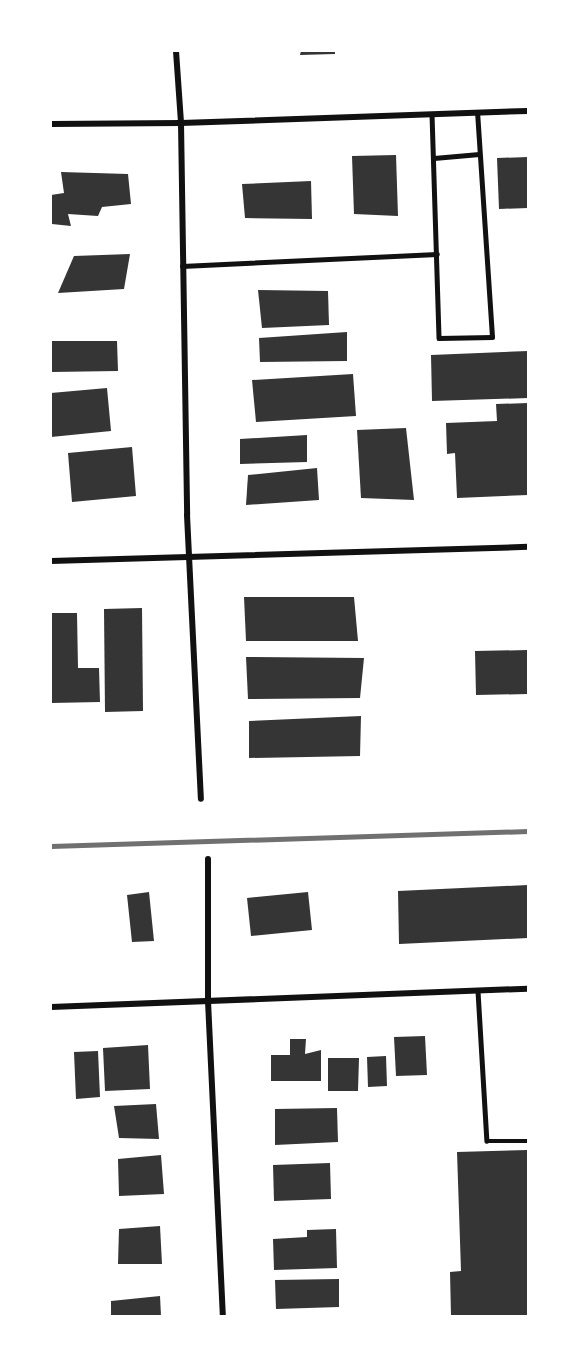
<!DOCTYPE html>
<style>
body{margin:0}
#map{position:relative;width:579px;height:1367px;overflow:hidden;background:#fff;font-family:"Playfair Display",serif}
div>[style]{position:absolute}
.building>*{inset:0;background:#353535}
.service>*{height:4.5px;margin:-2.25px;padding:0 2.25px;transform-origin:2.25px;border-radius:2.25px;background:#111}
.minor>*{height:6px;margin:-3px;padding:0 3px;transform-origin:3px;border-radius:3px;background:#111}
.rail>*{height:4.5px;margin:-2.25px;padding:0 2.25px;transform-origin:2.25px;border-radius:2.25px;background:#707070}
span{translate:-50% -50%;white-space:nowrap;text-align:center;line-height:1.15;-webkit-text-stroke:6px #fff;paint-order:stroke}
.frame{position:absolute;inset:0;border:52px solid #fff;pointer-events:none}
</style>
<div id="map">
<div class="building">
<div style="clip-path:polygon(301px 51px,335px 51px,335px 54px,300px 55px)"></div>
<div style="clip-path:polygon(396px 155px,398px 216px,354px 214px,352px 156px)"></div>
<div style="clip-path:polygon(528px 157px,528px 208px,499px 209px,497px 158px)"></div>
<div style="clip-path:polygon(61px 172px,128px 174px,131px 204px,102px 207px,98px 216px,68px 214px,71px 226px,52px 224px,51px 195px,64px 193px)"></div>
<div style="clip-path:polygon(311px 181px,312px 219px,245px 218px,242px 184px)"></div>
<div style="clip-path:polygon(130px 254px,124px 289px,58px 293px,74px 256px)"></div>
<div style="clip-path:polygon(258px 290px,328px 291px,329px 325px,262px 328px)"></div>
<div style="clip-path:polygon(347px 332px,347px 361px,260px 362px,259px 338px)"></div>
<div style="clip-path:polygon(51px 341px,117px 341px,118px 371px,51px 372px)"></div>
<div style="clip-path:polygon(528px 351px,528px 398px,432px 401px,431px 355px)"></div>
<div style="clip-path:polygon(353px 374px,356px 416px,256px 422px,252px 380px)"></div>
<div style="clip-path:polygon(107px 388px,111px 431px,51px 437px,51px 393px)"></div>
<div style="clip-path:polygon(528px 403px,528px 495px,457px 498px,455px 453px,447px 454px,446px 423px,497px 421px,496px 404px)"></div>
<div style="clip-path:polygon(406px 428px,414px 500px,361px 498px,357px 430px)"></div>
<div style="clip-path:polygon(307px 435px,307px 462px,240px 464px,240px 439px)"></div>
<div style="clip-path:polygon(132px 447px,136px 496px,72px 502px,68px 453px)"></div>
<div style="clip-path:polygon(317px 468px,319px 500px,246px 505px,248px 475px)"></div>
<div style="clip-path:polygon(244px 597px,354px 597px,358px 641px,246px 641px)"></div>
<div style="clip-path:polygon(142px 608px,143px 711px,105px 712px,104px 609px)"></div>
<div style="clip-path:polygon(51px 613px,77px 613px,78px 668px,99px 668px,100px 702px,51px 703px)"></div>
<div style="clip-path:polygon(528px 650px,528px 694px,476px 695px,475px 651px)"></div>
<div style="clip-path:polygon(246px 657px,364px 658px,360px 698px,248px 699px)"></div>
<div style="clip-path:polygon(361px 716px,360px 756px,249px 758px,249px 721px)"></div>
<div style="clip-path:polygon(528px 885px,528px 938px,399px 944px,398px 891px)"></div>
<div style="clip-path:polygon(149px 892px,154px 941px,132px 942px,127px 895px)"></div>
<div style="clip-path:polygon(308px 892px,312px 930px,251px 936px,247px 898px)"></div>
<div style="clip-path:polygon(425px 1036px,427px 1075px,396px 1076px,394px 1037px)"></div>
<div style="clip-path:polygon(290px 1039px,306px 1039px,305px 1054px,321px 1050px,321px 1081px,271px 1081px,271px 1055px,290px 1055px)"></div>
<div style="clip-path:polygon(148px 1045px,150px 1089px,105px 1091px,103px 1048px)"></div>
<div style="clip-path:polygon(98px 1051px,100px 1097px,76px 1099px,74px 1052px)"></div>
<div style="clip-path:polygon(386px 1056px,387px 1086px,368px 1087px,367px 1057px)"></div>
<div style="clip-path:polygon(328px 1058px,359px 1058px,358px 1091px,328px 1091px)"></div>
<div style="clip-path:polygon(156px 1104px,159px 1139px,119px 1138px,114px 1106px)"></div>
<div style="clip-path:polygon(337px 1108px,338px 1142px,275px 1145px,275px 1109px)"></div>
<div style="clip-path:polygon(528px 1150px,528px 1316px,451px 1316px,450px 1272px,461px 1271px,457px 1152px)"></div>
<div style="clip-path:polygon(161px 1155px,164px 1194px,119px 1196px,118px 1159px)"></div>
<div style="clip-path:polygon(330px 1163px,331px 1199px,274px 1201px,273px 1165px)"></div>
<div style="clip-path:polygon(160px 1226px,162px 1264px,118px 1264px,119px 1229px)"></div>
<div style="clip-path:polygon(336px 1229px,337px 1268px,274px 1270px,273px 1239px,307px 1237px,307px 1230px)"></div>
<div style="clip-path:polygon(339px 1279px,339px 1307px,276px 1309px,275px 1280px)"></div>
<div style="clip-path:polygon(160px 1296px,161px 1316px,111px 1316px,111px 1301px)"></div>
</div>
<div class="service">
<div style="left:432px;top:114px;width:224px;rotate:88.2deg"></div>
<div style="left:439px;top:338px;width:53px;rotate:-1.1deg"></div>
<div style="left:492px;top:337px;width:225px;rotate:-93.8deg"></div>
<div style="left:434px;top:158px;width:45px;rotate:-5.1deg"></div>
<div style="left:182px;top:266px;width:255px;rotate:-2.7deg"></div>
<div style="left:478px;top:991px;width:150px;rotate:86.6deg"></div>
<div style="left:487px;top:1141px;width:41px"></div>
</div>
<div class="minor">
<div style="left:176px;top:51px;width:72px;rotate:86deg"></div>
<div style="left:181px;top:123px;width:392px;rotate:89.1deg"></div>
<div style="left:187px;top:515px;width:284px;rotate:87.2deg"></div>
<div style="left:51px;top:124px;width:130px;rotate:-0.4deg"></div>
<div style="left:181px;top:123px;width:347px;rotate:-2deg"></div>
<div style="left:51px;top:561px;width:477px;rotate:-1.7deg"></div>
<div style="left:208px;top:859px;width:142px;rotate:90deg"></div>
<div style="left:208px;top:1001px;width:315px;rotate:87.3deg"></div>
<div style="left:51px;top:1007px;width:477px;rotate:-2.2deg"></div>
</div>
<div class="rail">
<div style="left:51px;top:846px;width:477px;rotate:-1.8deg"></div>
</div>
<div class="frame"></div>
</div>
